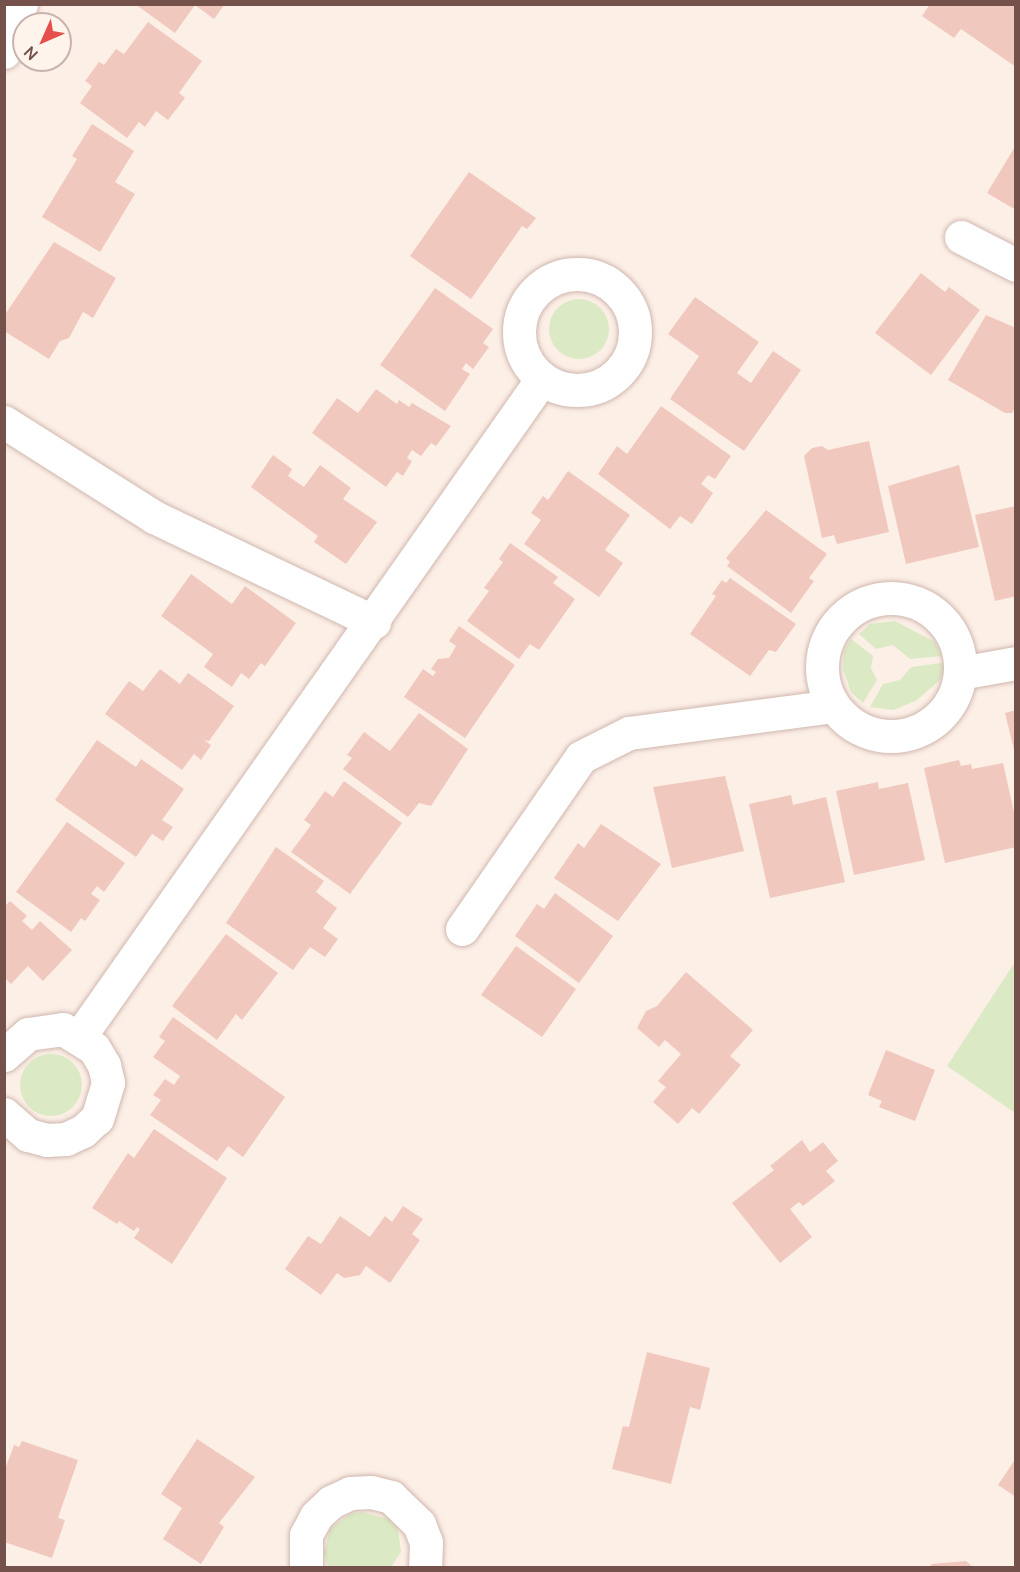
<!DOCTYPE html>
<style>
body{margin:0}
#map{position:relative;width:1020px;height:1572px;overflow:hidden;background:#fcefe6;font-family:Manrope,sans-serif}
div>[style]{position:absolute}
.green>*{inset:0;background:#dbeac4}
.round{border-radius:50%}
.building>*{inset:0;background:#f1c8be}
.roads{filter:drop-shadow(0 0 2px #d0b7af) drop-shadow(0 0 2px #d0b7af)}
.minor>*{height:33px;margin:-16.5px;padding:0 16.5px;transform-origin:16.5px;border-radius:16.5px;background:#fff}
.minor>.ring{margin:-16.5px;padding:0;box-sizing:content-box;background:none;border:33px solid #fff;border-radius:50%}
.tertiary>*{height:33px;margin:-16.5px;padding:0 16.5px;transform-origin:16.5px;border-radius:16.5px;background:#fff}
span{translate:-50% -50%;white-space:nowrap;text-align:center;line-height:1.15;-webkit-text-stroke:4.5px #fff4ec;paint-order:stroke}
.frame{position:absolute;inset:0;border:6px solid #75514b;pointer-events:none}
.north{position:absolute;left:12px;top:12px;width:60px;height:60px;box-sizing:border-box;background:#fff4ec;border:2px solid #c8b3ac;border-radius:50%;rotate:225deg;font-size:16px;font-weight:700;line-height:24px;text-align:center;color:#75514b}
.north::after{content:'';display:block;margin:auto;width:21px;height:27px;background:#e5504c;clip-path:polygon(50% 0,100% 100%,50% 72%,0 100%)}
</style>
<div id="map">
<div class="green">
<div class="round" style="left:549px;top:299px;width:60px;height:60px"></div>
<div style="clip-path:polygon(895px 621px,935px 642px,942px 656px,910px 659px,893px 645px,876px 649px,859px 634px,870px 624px)"></div>
<div style="clip-path:polygon(851px 639px,873px 656px,871px 668px,877px 680px,863px 703px,851px 692px,843px 669px,844px 651px)"></div>
<div style="clip-path:polygon(941px 663px,945px 666px,940px 680px,917px 700px,894px 710px,870px 707px,883px 684px,900px 680px,911px 667px)"></div>
<div style="clip-path:polygon(1015px 962px,1015px 1113px,947px 1066px)"></div>
<div class="round" style="left:20px;top:1054px;width:62px;height:62px"></div>
<div style="clip-path:polygon(362px 1512px,389px 1519px,398px 1529px,401px 1552px,391px 1567px,328px 1567px,324px 1553px,330px 1529px,350px 1514px)"></div>
</div>
<div class="building">
<div style="clip-path:polygon(135px 4px,225px 4px,214px 19px,195px 5px,175px 33px)"></div>
<div style="clip-path:polygon(930px 4px,1016px 4px,1016px 67px,961px 29px,954px 38px,922px 16px)"></div>
<div style="clip-path:polygon(148px 22px,202px 61px,179px 93px,185px 98px,168px 120px,156px 111px,145px 127px,139px 122px,127px 138px,80px 103px,92px 86px,85px 81px,99px 62px,104px 65px,116px 49px,124px 54px)"></div>
<div style="clip-path:polygon(92px 124px,134px 151px,115px 182px,135px 194px,100px 252px,42px 217px,77px 159px,72px 156px)"></div>
<div style="clip-path:polygon(1016px 145px,1016px 210px,987px 193px)"></div>
<div style="clip-path:polygon(469px 172px,536px 218px,527px 229px,522px 226px,471px 299px,410px 256px)"></div>
<div style="clip-path:polygon(54px 242px,116px 278px,93px 318px,83px 312px,69px 338px,60px 341px,49px 359px,4px 331px,4px 316px)"></div>
<div style="clip-path:polygon(921px 273px,945px 292px,949px 287px,980px 310px,931px 375px,875px 333px)"></div>
<div style="clip-path:polygon(435px 288px,493px 329px,483px 343px,489px 347px,473px 369px,466px 363px,462px 369px,470px 374px,445px 411px,380px 365px)"></div>
<div style="clip-path:polygon(695px 297px,759px 342px,737px 373px,751px 383px,773px 351px,801px 370px,744px 451px,670px 399px,699px 356px,668px 334px)"></div>
<div style="clip-path:polygon(986px 315px,1016px 328px,1016px 406px,1012px 413px,1005px 413px,948px 380px)"></div>
<div style="clip-path:polygon(376px 389px,397px 404px,399px 400px,409px 407px,412px 403px,451px 426px,436px 446px,431px 443px,421px 456px,412px 450px,407px 458px,412px 461px,403px 476px,397px 472px,386px 487px,312px 433px,337px 398px,358px 413px)"></div>
<div style="clip-path:polygon(661px 406px,731px 456px,715px 479px,708px 475px,701px 484px,713px 493px,692px 524px,680px 516px,670px 529px,598px 474px,617px 446px,627px 454px)"></div>
<div style="clip-path:polygon(869px 441px,889px 532px,837px 544px,834px 535px,822px 538px,804px 456px,812px 448px,822px 446px,828px 450px)"></div>
<div style="clip-path:polygon(273px 455px,292px 469px,288px 476px,304px 487px,320px 465px,351px 488px,343px 499px,377px 522px,346px 564px,314px 542px,318px 536px,251px 487px)"></div>
<div style="clip-path:polygon(959px 465px,979px 547px,906px 564px,888px 486px)"></div>
<div style="clip-path:polygon(568px 471px,630px 515px,605px 550px,623px 563px,599px 597px,524px 544px,541px 520px,531px 513px,543px 496px,548px 500px)"></div>
<div style="clip-path:polygon(1016px 506px,1016px 596px,995px 601px,975px 515px)"></div>
<div style="clip-path:polygon(766px 510px,827px 554px,809px 578px,814px 581px,791px 613px,727px 566px,730px 562px,726px 558px)"></div>
<div style="clip-path:polygon(510px 543px,558px 577px,553px 583px,575px 599px,539px 650px,530px 644px,519px 659px,467px 621px,489px 591px,484px 588px,503px 562px,499px 559px)"></div>
<div style="clip-path:polygon(191px 574px,232px 604px,245px 586px,296px 623px,265px 666px,261px 663px,249px 679px,241px 673px,232px 687px,204px 667px,213px 654px,161px 616px)"></div>
<div style="clip-path:polygon(730px 578px,796px 624px,776px 652px,769px 650px,750px 676px,690px 634px,716px 596px,712px 594px,722px 580px,726px 583px)"></div>
<div style="clip-path:polygon(459px 626px,515px 665px,465px 738px,404px 697px,423px 669px,433px 676px,436px 672px,431px 669px,438px 659px,449px 658px,456px 646px,449px 641px)"></div>
<div style="clip-path:polygon(160px 669px,180px 684px,188px 673px,234px 706px,209px 741px,204px 740px,211px 745px,201px 760px,194px 754px,182px 770px,105px 714px,129px 681px,143px 691px)"></div>
<div style="clip-path:polygon(1016px 710px,1016px 754px,1015px 754px,1005px 713px)"></div>
<div style="clip-path:polygon(419px 713px,468px 749px,431px 806px,419px 803px,408px 817px,343px 769px,352px 758px,347px 755px,364px 732px,390px 751px)"></div>
<div style="clip-path:polygon(97px 740px,136px 767px,141px 759px,184px 789px,162px 820px,173px 827px,163px 841px,152px 834px,136px 857px,55px 800px)"></div>
<div style="clip-path:polygon(959px 760px,961px 766px,971px 764px,972px 769px,1003px 763px,1016px 821px,1016px 847px,945px 863px,924px 768px)"></div>
<div style="clip-path:polygon(725px 776px,744px 851px,672px 868px,653px 787px)"></div>
<div style="clip-path:polygon(344px 781px,402px 823px,350px 894px,291px 852px,311px 825px,304px 820px,325px 791px,333px 797px)"></div>
<div style="clip-path:polygon(878px 782px,879px 789px,908px 783px,925px 860px,854px 875px,836px 791px)"></div>
<div style="clip-path:polygon(791px 795px,793px 805px,826px 797px,845px 882px,770px 898px,749px 804px)"></div>
<div style="clip-path:polygon(67px 822px,125px 863px,104px 892px,97px 886px,91px 894px,100px 900px,85px 921px,81px 918px,71px 932px,16px 892px)"></div>
<div style="clip-path:polygon(601px 824px,661px 864px,618px 921px,554px 878px,578px 843px,584px 848px)"></div>
<div style="clip-path:polygon(276px 847px,324px 881px,316px 892px,337px 908px,323px 928px,338px 939px,325px 957px,310px 947px,293px 970px,226px 923px)"></div>
<div style="clip-path:polygon(555px 893px,613px 936px,579px 983px,515px 936px,537px 904px,544px 909px)"></div>
<div style="clip-path:polygon(10px 901px,27px 916px,22px 921px,32px 930px,40px 921px,72px 950px,43px 981px,28px 966px,11px 984px,4px 977px,4px 907px)"></div>
<div style="clip-path:polygon(226px 934px,278px 973px,242px 1020px,236px 1014px,217px 1040px,172px 1006px)"></div>
<div style="clip-path:polygon(516px 946px,576px 989px,542px 1037px,481px 995px)"></div>
<div style="clip-path:polygon(686px 972px,753px 1030px,730px 1056px,741px 1065px,699px 1114px,692px 1108px,678px 1124px,653px 1102px,666px 1087px,658px 1081px,681px 1054px,665px 1040px,659px 1047px,637px 1028px,646px 1011px,657px 1006px)"></div>
<div style="clip-path:polygon(173px 1017px,285px 1097px,243px 1157px,228px 1146px,217px 1161px,150px 1115px,161px 1100px,153px 1095px,165px 1079px,174px 1085px,180px 1076px,153px 1057px,165px 1041px,159px 1037px)"></div>
<div style="clip-path:polygon(886px 1050px,935px 1070px,915px 1121px,879px 1107px,882px 1101px,868px 1095px)"></div>
<div style="clip-path:polygon(154px 1129px,227px 1178px,172px 1264px,134px 1238px,140px 1229px,137px 1227px,134px 1231px,119px 1221px,117px 1224px,92px 1208px,128px 1153px,134px 1158px)"></div>
<div style="clip-path:polygon(802px 1140px,810px 1152px,823px 1142px,838px 1161px,826px 1171px,835px 1181px,803px 1206px,799px 1202px,790px 1209px,812px 1237px,780px 1263px,732px 1203px,774px 1170px,770px 1166px)"></div>
<div style="clip-path:polygon(403px 1206px,423px 1219px,412px 1234px,420px 1240px,390px 1283px,366px 1266px,360px 1275px,344px 1278px,337px 1273px,321px 1295px,285px 1269px,308px 1236px,321px 1244px,340px 1216px,370px 1237px,385px 1216px,392px 1222px)"></div>
<div style="clip-path:polygon(647px 1352px,710px 1368px,700px 1410px,690px 1407px,671px 1484px,612px 1469px,623px 1426px,629px 1427px)"></div>
<div style="clip-path:polygon(197px 1439px,255px 1477px,219px 1523px,224px 1527px,201px 1564px,163px 1539px,182px 1508px,161px 1494px)"></div>
<div style="clip-path:polygon(22px 1441px,78px 1460px,58px 1518px,65px 1520px,52px 1558px,4px 1542px,4px 1472px,14px 1445px,19px 1447px)"></div>
<div style="clip-path:polygon(1016px 1458px,1016px 1497px,998px 1485px)"></div>
<div style="clip-path:polygon(966px 1561px,974px 1568px,929px 1568px,932px 1564px)"></div>
</div>
<div class="roads">
<div class="minor">
<div style="left:961px;top:237px;width:62px;rotate:27deg"></div>
<div class="ring" style="left:519px;top:274px;width:83px;height:83px"></div>
<div style="left:4px;top:422px;width:178px;rotate:32.3deg"></div>
<div style="left:154px;top:517px;width:244px;rotate:25.5deg"></div>
<div class="ring" style="left:822px;top:598px;width:105px;height:105px"></div>
<div style="left:960px;top:673px;width:57px;rotate:-10.1deg"></div>
<div style="left:462px;top:929px;width:209px;rotate:-55.3deg"></div>
<div style="left:581px;top:757px;width:54px;rotate:-26.6deg"></div>
<div style="left:629px;top:733px;width:206px;rotate:-7.5deg"></div>
<div style="left:80px;top:1036px;width:803px;rotate:-54.89deg"></div>
<div style="left:4px;top:1055px;width:32px;rotate:-41deg"></div>
<div style="left:28px;top:1034px;width:35px;rotate:-8deg"></div>
<div style="left:63px;top:1029px;width:36px;rotate:32deg"></div>
<div style="left:94px;top:1048px;width:20px;rotate:60deg"></div>
<div style="left:104px;top:1065px;width:18px;rotate:77deg"></div>
<div style="left:108px;top:1083px;width:37px;rotate:107deg"></div>
<div style="left:97px;top:1118px;width:19px;rotate:137deg"></div>
<div style="left:83px;top:1131px;width:19px;rotate:155deg"></div>
<div style="left:66px;top:1139px;width:19px;rotate:177deg"></div>
<div style="left:47px;top:1140px;width:20px;rotate:-165deg"></div>
<div style="left:28px;top:1135px;width:32px;rotate:-139deg"></div>
<div style="left:306px;top:1568px;width:33px;rotate:-90deg"></div>
<div style="left:306px;top:1535px;width:21px;rotate:-62deg"></div>
<div style="left:316px;top:1516px;width:21px;rotate:-43deg"></div>
<div style="left:331px;top:1502px;width:21px;rotate:-25deg"></div>
<div style="left:350px;top:1493px;width:21px;rotate:-3deg"></div>
<div style="left:371px;top:1492px;width:21px;rotate:14deg"></div>
<div style="left:391px;top:1497px;width:39px;rotate:44deg"></div>
<div style="left:419px;top:1524px;width:19px;rotate:69deg"></div>
<div style="left:426px;top:1542px;width:26px;rotate:92deg"></div>
</div>
<div class="tertiary">
<div style="left:4px;top:52px;width:51px;rotate:-70.5deg"></div>
</div>
</div>
<div class="frame"></div>
<div class="north">N</div>
</div>
